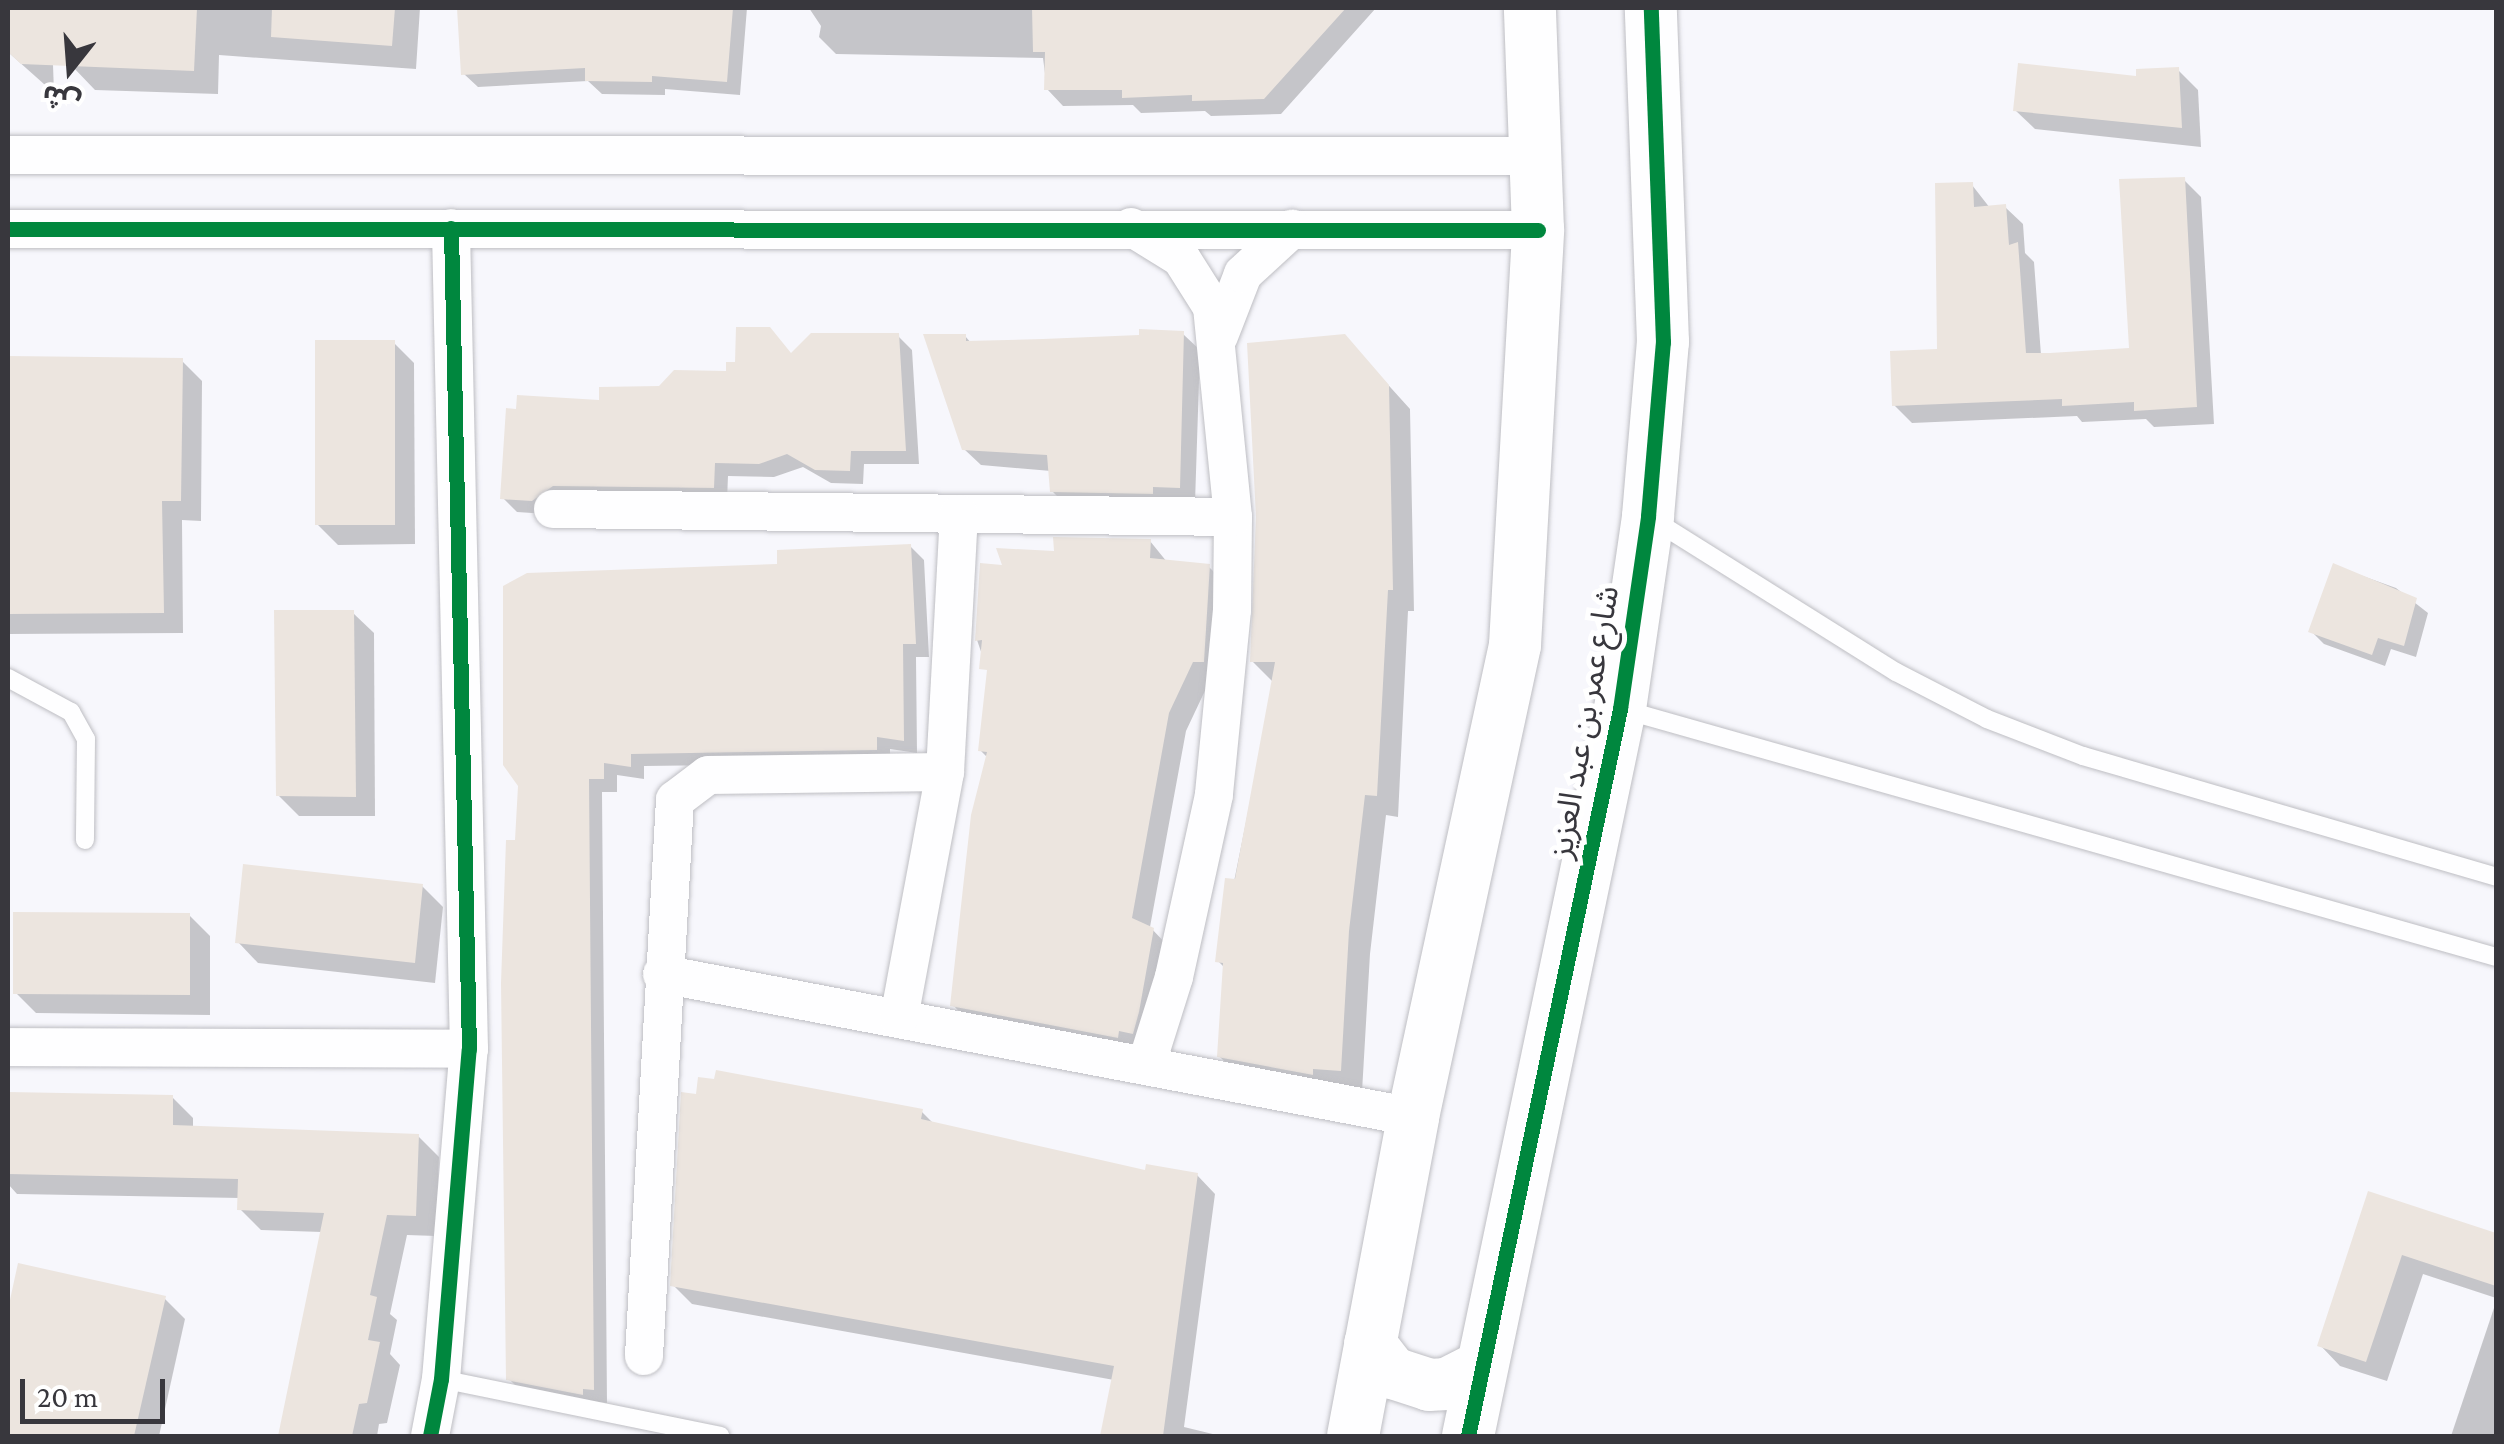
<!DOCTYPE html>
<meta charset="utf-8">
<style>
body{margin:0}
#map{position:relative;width:2504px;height:1444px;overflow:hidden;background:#f7f7fc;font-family:"Crimson Pro","Noto Sans Arabic",serif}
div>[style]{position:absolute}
.shadow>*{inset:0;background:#0003}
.building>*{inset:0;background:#ece5df}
.roads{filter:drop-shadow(0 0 2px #bebec3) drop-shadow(0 0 2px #bebec3)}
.lane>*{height:18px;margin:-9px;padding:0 9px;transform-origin:9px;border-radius:9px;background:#fefeff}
.street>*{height:38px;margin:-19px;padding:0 19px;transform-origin:19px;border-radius:19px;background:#fefeff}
.secondary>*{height:52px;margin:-26px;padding:0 26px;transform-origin:26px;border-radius:26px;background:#fefeff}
.cycleway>*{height:15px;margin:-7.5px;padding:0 7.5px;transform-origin:7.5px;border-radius:7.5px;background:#00873e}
span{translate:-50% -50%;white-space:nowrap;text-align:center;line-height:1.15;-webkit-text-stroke:10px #fff;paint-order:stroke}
.street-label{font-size:32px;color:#38373d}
.frame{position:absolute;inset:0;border:10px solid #38373d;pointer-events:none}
.north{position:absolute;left:20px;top:20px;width:100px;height:100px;-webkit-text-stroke:8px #fff;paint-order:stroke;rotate:197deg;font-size:28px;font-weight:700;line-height:40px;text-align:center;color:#38373d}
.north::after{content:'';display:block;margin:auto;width:35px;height:45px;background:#38373d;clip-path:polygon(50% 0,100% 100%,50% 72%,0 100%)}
.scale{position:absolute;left:20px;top:1379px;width:145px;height:45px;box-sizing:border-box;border:5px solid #38373d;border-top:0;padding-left:12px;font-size:30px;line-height:35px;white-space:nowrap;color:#38373d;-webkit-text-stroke:8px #fff;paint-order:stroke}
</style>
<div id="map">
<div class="shadow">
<div style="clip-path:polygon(8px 8px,51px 8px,54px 93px,8px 52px)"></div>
<div style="clip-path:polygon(81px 8px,420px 8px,416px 69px,219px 55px,218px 94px,95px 90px,71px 65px)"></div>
<div style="clip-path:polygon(459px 8px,747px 8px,740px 95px,665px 89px,665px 95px,602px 94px,588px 81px,478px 87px,464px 74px)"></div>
<div style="clip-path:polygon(809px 8px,1376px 8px,1281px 114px,1211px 116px,1205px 111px,1141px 113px,1133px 105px,1063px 106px,1047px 89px,1043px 58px,836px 54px,819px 37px,821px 26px)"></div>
<div style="clip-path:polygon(2178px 70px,2198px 90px,2201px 147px,2035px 129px,2015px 110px)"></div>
<div style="clip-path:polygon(2184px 180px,2201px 197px,2214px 424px,2154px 427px,2146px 419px,2082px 422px,2077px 416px,1912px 423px,1894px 405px,1940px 352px,1972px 185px,1990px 208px,2005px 207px,2023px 224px,2025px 253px,2034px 262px,2041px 355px,2132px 351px)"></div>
<div style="clip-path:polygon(1183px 334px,1200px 350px,1195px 503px,1069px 508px,1052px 491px,1051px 471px,981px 465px,964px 449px,965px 336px,972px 344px)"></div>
<div style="clip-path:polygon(898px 336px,912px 350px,919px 464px,864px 464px,863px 484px,831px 483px,803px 467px,774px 477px,728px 476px,727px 501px,547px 514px,517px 512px,503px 498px,602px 403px)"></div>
<div style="clip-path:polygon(1344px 336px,1410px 409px,1414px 611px,1408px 611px,1398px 817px,1386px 815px,1370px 954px,1362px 1092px,1241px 1078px,1219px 1056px,1225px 968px,1218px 961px,1274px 683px,1252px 661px)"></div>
<div style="clip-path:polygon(394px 343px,414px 363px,415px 544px,338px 545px,317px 524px)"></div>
<div style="clip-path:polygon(8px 358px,182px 361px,202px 381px,201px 521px,182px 520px,183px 633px,8px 634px)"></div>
<div style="clip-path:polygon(1150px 541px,1167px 562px,1209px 567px,1226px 584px,1211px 678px,1186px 731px,1150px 927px,1170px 948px,1150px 1050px,970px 1023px,953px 1005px,988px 758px,981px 751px,989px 675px,977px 640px,1005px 568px,1057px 553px)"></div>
<div style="clip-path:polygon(910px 546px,924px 560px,929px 657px,916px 657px,917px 753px,890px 749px,890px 763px,644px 766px,644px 779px,617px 775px,617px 792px,602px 792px,607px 1403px,523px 1393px,509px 1379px,518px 842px,780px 566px)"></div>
<div style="clip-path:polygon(2335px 566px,2396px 588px,2428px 613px,2416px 657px,2391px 649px,2385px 666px,2324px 644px,2311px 631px)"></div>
<div style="clip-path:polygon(353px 613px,374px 633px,375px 816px,299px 816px,278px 795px)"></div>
<div style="clip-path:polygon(422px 886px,443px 907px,435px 983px,258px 963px,238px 942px)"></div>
<div style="clip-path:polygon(189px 915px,210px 936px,210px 1015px,36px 1013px,16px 993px)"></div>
<div style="clip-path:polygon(8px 1095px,172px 1097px,193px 1118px,193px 1128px,418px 1136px,439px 1157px,436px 1236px,407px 1235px,390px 1314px,397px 1320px,390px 1354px,400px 1365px,387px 1423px,379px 1424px,377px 1436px,279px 1436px,322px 1232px,261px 1230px,240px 1209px,240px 1198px,17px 1194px,8px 1184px)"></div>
<div style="clip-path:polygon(922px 1112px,934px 1124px,1147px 1173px,1197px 1175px,1215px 1194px,1184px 1427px,1221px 1436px,1102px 1436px,1114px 1380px,692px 1304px,673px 1285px)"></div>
<div style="clip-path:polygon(2370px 1194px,2496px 1236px,2496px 1298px,2423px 1274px,2387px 1381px,2340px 1366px,2320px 1345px)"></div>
<div style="clip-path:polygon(20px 1266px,164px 1298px,185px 1319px,159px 1436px,8px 1436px,8px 1321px)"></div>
<div style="clip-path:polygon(2496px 1302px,2496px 1436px,2451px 1436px)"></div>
</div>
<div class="building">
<div style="clip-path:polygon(8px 8px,197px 8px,194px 71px,21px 64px,8px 52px)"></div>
<div style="clip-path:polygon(272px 8px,395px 8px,392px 46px,271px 37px)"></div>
<div style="clip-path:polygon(457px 8px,733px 8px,727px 82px,652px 76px,652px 82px,585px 81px,585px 68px,461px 75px)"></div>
<div style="clip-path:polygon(1032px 8px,1346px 8px,1264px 99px,1192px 101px,1192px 95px,1122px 98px,1122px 90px,1044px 90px,1045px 52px,1033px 52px)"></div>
<div style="clip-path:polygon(2018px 63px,2136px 76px,2136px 69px,2179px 67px,2182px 128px,2013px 111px)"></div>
<div style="clip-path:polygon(2185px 177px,2197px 407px,2134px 411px,2134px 402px,2062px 406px,2062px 399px,1892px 406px,1890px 351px,1937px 349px,1935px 183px,1973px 182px,1974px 207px,2006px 204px,2009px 245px,2018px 242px,2026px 353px,2050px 353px,2129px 348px,2119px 179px)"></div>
<div style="clip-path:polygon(736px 327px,770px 327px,791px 353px,811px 333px,899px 333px,906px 451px,851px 451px,850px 471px,815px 470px,787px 454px,759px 464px,715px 463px,714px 488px,553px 486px,532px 501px,500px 499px,506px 408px,516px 409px,517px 395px,599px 400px,599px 387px,659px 386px,674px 370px,726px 371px,726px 362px,735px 362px)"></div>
<div style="clip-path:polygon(1139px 329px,1184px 331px,1180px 488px,1153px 487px,1153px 494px,1050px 492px,1047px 455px,962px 450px,923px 334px,966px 334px,966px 341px,1043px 339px,1139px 335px)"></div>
<div style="clip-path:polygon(1345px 334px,1389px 385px,1393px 590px,1388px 590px,1377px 796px,1365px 795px,1349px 931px,1341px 1071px,1313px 1069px,1313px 1075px,1217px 1057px,1223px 963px,1215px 962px,1225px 878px,1235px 879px,1275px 662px,1250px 662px,1256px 517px,1247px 343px)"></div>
<div style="clip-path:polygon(315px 340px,395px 340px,395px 525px,315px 525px)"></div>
<div style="clip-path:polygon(8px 356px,183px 358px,181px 501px,162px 501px,164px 613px,8px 614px)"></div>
<div style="clip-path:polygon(1053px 537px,1151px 539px,1150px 558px,1210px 564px,1204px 662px,1193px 662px,1169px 713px,1132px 918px,1154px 928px,1139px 1012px,1133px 1034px,1119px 1031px,1118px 1038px,950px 1006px,971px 815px,987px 752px,978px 751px,987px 670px,979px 669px,982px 640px,975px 641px,980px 563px,1002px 565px,996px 548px,1054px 551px)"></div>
<div style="clip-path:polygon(911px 544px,916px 644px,903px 644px,904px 741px,877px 737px,877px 750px,631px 754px,631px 767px,604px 763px,604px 779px,589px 779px,594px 1390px,583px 1389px,583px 1395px,506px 1380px,501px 983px,506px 840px,515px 840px,518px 786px,503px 765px,503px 586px,527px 573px,777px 564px,777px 550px)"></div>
<div style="clip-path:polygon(2333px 563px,2417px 598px,2404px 646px,2378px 638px,2372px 655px,2308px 632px)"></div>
<div style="clip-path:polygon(274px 610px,354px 610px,356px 797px,276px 796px)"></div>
<div style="clip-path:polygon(243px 864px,423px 884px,415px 963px,235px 943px)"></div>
<div style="clip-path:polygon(13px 912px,190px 913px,190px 995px,13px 994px)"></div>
<div style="clip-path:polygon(716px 1070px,923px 1109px,921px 1119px,1145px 1170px,1146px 1164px,1198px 1173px,1163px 1436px,1100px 1436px,1114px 1366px,670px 1286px,681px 1092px,696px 1094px,698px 1077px,714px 1079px)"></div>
<div style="clip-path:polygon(8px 1092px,173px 1095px,173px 1125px,419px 1134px,416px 1216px,387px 1215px,370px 1295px,377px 1297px,368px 1340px,380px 1342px,367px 1403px,359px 1404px,352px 1436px,278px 1436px,324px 1213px,237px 1210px,238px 1179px,8px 1174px)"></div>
<div style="clip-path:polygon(2368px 1191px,2496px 1233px,2496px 1286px,2402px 1255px,2366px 1362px,2317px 1346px)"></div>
<div style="clip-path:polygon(18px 1263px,166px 1296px,134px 1436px,8px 1436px,8px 1309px)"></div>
</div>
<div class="roads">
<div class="lane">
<div style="left:1652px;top:519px;width:288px;rotate:32.1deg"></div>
<div style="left:1896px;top:672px;width:102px;rotate:27.3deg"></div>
<div style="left:1987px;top:719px;width:103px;rotate:21.1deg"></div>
<div style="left:2083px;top:756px;width:430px;rotate:16.3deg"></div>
<div style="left:8px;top:678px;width:72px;rotate:28.4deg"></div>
<div style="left:71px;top:712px;width:31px;rotate:61deg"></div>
<div style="left:86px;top:739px;width:101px;rotate:90.6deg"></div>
<div style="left:1625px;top:710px;width:905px;rotate:15.83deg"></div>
<div style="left:441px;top:1379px;width:285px;rotate:11.5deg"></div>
</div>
<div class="street">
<div style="left:8px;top:155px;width:1530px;rotate:0.04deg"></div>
<div style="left:1131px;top:227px;width:59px;rotate:31.8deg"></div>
<div style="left:1181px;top:258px;width:58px;rotate:57.7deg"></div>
<div style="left:1212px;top:307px;width:211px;rotate:84.3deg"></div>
<div style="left:1233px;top:517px;width:93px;rotate:90.6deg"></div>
<div style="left:1232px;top:610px;width:186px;rotate:95.6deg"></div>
<div style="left:1214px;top:795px;width:186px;rotate:102.4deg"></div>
<div style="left:1174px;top:977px;width:93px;rotate:107.5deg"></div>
<div style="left:8px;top:229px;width:1530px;rotate:0.04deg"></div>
<div style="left:1219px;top:336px;width:66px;rotate:-68.8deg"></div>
<div style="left:1243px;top:274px;width:67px;rotate:-42.6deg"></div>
<div style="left:553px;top:509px;width:680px;rotate:0.67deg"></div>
<div style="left:662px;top:974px;width:764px;rotate:10.78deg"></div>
<div style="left:899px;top:1018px;width:250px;rotate:-79.4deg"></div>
<div style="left:945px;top:772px;width:258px;rotate:-86.9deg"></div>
<div style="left:8px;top:1047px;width:461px;rotate:0.2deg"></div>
<div style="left:644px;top:1356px;width:557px;rotate:-86.81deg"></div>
<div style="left:675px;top:800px;width:41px;rotate:-37.1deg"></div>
<div style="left:708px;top:775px;width:237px;rotate:-0.7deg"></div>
<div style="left:430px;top:1436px;width:58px;rotate:-79.1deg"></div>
<div style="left:441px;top:1379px;width:331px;rotate:-85.2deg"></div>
<div style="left:469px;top:1049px;width:821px;rotate:-91.26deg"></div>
</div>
<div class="secondary">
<div style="left:1370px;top:1344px;width:37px;rotate:52deg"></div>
<div style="left:1393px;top:1373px;width:38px;rotate:18deg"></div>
<div style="left:1429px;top:1385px;width:18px;rotate:-3deg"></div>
<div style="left:1447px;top:1384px;width:37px;rotate:-27deg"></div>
<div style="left:1353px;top:1436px;width:325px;rotate:-79.3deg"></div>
<div style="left:1413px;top:1117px;width:483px;rotate:-77.8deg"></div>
<div style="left:1515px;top:645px;width:416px;rotate:-86.8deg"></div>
<div style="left:1538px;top:230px;width:222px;rotate:-92.1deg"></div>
<div style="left:1468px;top:1436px;width:743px;rotate:-78.19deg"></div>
<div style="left:1620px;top:709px;width:195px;rotate:-81.7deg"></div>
<div style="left:1648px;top:516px;width:175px;rotate:-85.1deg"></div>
<div style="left:1663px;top:342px;width:334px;rotate:-92.1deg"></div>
</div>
</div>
<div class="cycleway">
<div style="left:8px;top:229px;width:1530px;rotate:0.04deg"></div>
<div style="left:430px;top:1436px;width:58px;rotate:-79.1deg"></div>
<div style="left:441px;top:1379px;width:331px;rotate:-85.2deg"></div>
<div style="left:469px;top:1049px;width:821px;rotate:-91.26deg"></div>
<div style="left:1468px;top:1436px;width:743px;rotate:-78.19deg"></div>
<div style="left:1620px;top:709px;width:195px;rotate:-81.7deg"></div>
<div style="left:1648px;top:516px;width:175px;rotate:-85.1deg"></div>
<div style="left:1663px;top:342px;width:334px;rotate:-92.1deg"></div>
</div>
<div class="street-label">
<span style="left:1584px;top:722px;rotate:-80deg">شارع عمر بن عبد العزيز</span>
</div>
<div class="frame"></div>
<div class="north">ش</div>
<div class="scale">20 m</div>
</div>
